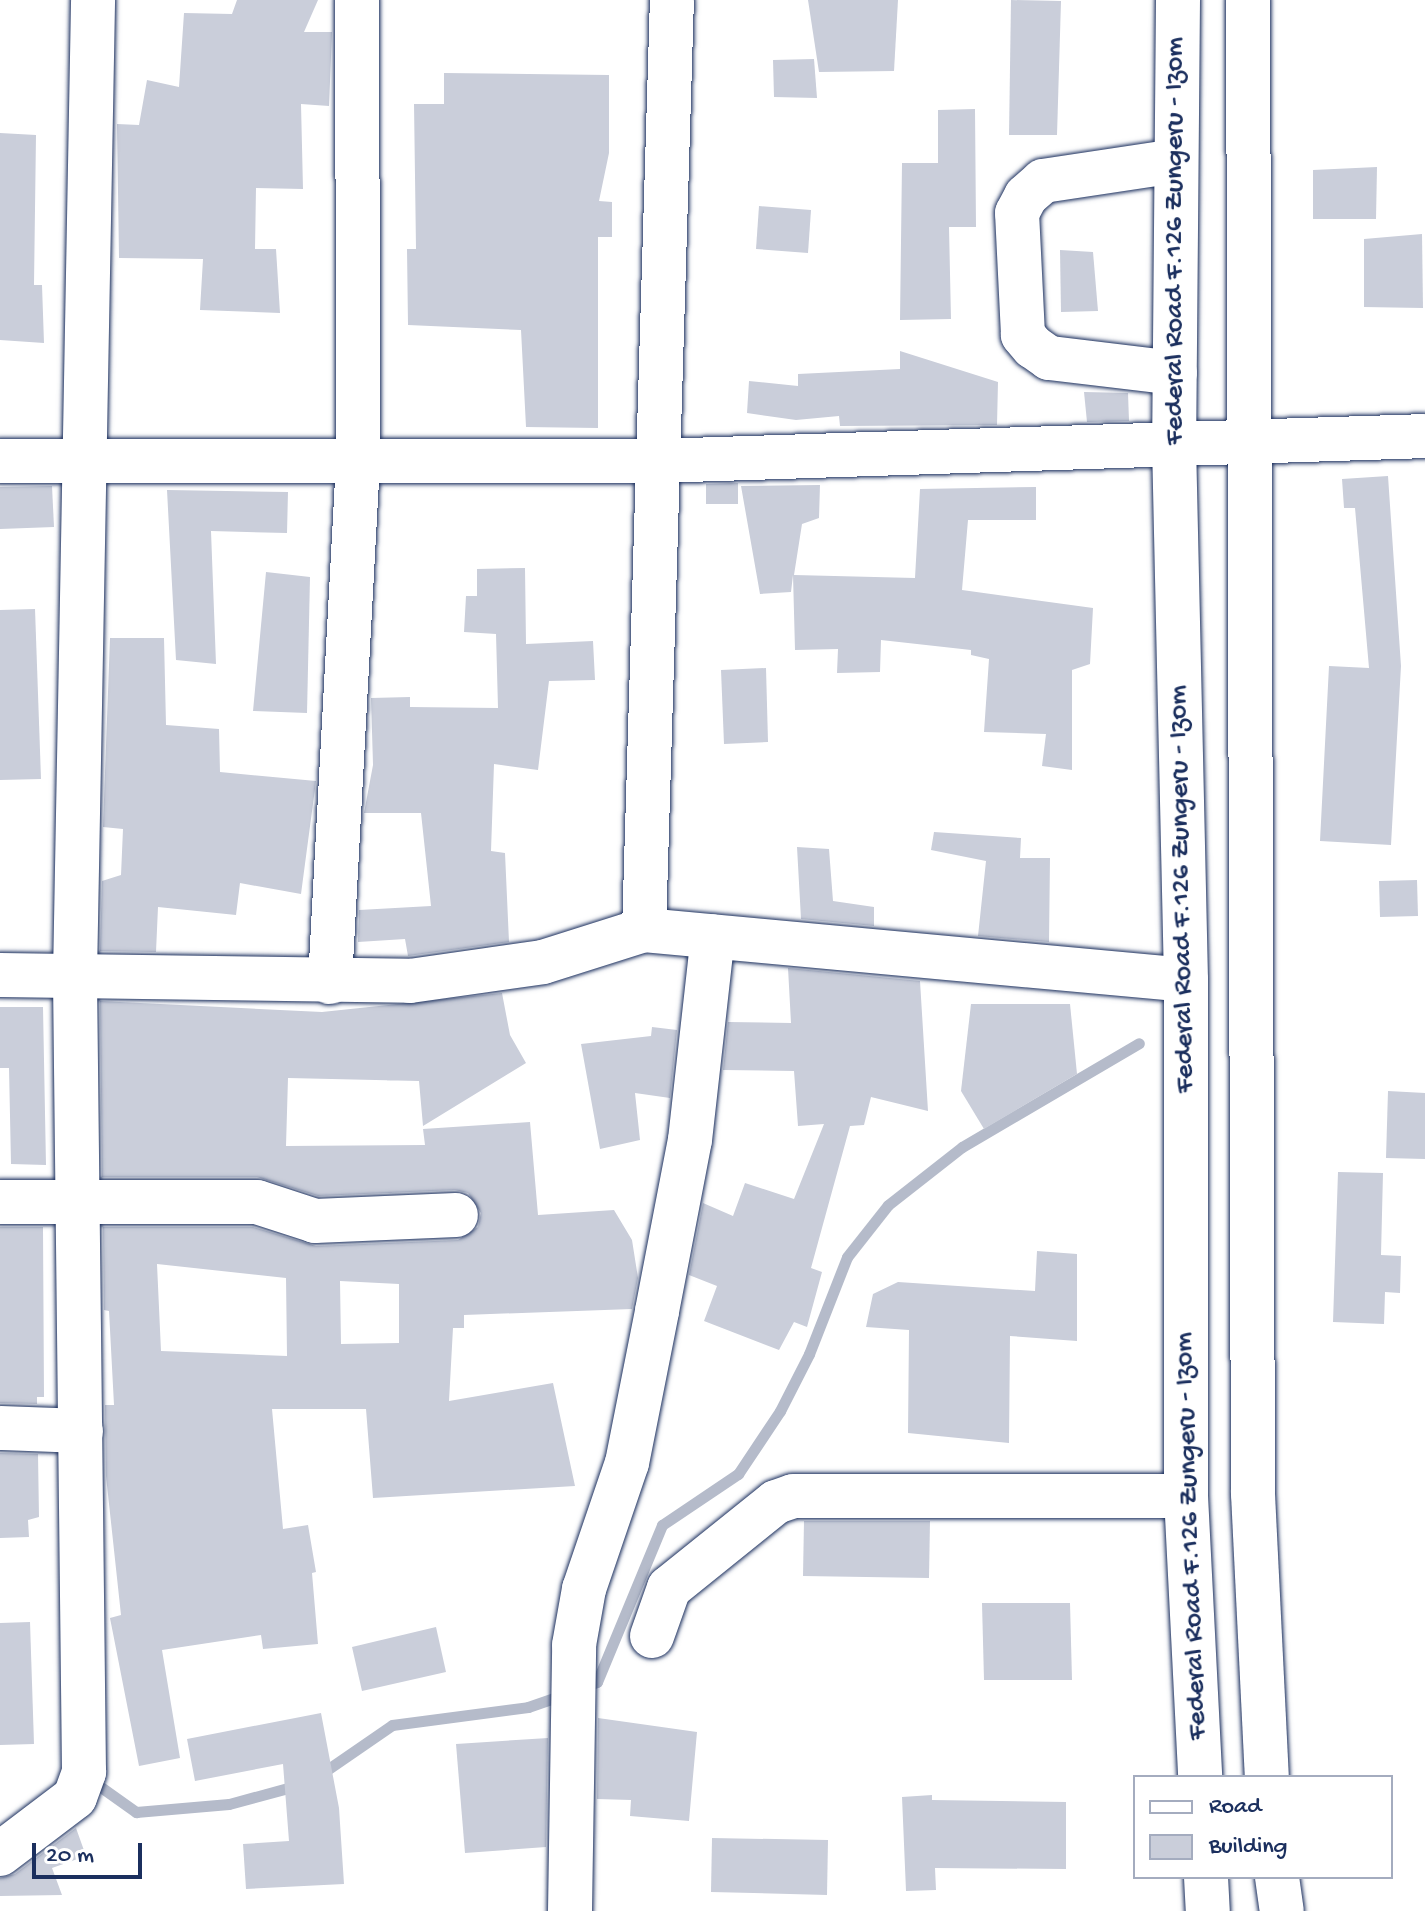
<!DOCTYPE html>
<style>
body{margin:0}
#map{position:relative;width:1425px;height:1911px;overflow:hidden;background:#fff;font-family:"Gochi Hand",sans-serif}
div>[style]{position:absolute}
.stream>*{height:11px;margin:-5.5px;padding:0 5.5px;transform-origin:5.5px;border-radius:5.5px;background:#b5bbca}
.building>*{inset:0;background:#caceda}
.roads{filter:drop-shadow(0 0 2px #1b2f5e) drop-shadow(0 0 2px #1b2f5e)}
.minor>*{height:44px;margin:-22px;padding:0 22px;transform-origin:22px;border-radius:22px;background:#fff}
.major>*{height:44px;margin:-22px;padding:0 22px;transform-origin:22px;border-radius:22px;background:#fff}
span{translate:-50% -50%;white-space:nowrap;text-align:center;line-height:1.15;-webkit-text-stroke:6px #fff;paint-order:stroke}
.street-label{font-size:28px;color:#1b2f5e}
.legend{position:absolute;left:1133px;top:1775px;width:260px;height:104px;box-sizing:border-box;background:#fff;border:2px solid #a4acbf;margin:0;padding:10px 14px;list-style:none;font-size:24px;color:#1b2f5e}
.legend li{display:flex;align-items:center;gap:16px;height:40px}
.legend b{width:40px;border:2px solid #a4acbf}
.scale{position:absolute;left:32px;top:1843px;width:110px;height:36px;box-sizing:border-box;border:4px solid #1b2f5e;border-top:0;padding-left:10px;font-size:24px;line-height:28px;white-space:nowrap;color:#1b2f5e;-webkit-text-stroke:6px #fff;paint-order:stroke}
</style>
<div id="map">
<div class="stream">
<div style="left:582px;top:1688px;width:16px;rotate:-22deg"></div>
<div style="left:597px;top:1682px;width:170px;rotate:-67.5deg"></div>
<div style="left:662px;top:1525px;width:92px;rotate:-33.9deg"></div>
<div style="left:738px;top:1474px;width:76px;rotate:-56.3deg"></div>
<div style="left:780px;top:1411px;width:64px;rotate:-63deg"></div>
<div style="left:809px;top:1354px;width:104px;rotate:-68.6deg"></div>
<div style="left:847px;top:1257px;width:66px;rotate:-51.7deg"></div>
<div style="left:888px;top:1205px;width:94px;rotate:-38.1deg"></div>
<div style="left:962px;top:1147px;width:205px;rotate:-30.4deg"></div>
<div style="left:321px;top:1774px;width:86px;rotate:-34.6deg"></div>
<div style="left:392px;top:1725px;width:137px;rotate:-7.5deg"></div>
<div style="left:528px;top:1707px;width:39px;rotate:-19deg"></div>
<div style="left:98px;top:1785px;width:47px;rotate:35.4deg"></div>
<div style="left:136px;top:1812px;width:93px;rotate:-4.9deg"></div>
<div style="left:229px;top:1804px;width:73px;rotate:-15.2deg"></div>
</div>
<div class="building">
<div style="clip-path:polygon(237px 0,318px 0,304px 32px,332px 32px,329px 106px,301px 104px,303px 189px,256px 188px,255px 249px,276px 249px,280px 313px,200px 310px,203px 259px,119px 258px,117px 124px,139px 125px,147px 80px,179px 87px,184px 13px,232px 14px)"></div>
<div style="clip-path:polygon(808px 0,898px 0,894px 71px,819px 72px)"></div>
<div style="clip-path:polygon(1011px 0,1061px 1px,1057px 135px,1009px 135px)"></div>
<div style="clip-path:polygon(814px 59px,817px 98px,774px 97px,773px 60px)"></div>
<div style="clip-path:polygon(444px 73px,609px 75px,609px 153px,599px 201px,612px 202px,612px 237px,598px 237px,598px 428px,526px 427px,521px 330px,408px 325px,407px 249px,416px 249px,414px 104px,444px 104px)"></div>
<div style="clip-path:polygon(975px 109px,976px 227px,949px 227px,951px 319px,900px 320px,902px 163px,938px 163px,938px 110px)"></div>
<div style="clip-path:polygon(0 133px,36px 135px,34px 285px,42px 285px,44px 343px,0 340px)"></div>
<div style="clip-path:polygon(1377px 167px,1376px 219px,1313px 219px,1313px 170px)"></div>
<div style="clip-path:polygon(759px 206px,811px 210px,808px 253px,756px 249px)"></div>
<div style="clip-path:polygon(1422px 234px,1423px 308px,1364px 307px,1364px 239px)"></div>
<div style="clip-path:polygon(1060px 250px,1093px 252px,1098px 311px,1061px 312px)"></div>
<div style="clip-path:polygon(900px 351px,998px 382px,997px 425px,840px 426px,839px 416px,796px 420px,747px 413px,749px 381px,798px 386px,798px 374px,900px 369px)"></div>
<div style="clip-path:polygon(1084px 392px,1128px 393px,1129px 421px,1087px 422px)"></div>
<div style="clip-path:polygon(1388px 476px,1401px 666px,1391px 845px,1320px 841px,1329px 666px,1369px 668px,1355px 508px,1344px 508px,1342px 479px)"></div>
<div style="clip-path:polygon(738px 483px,738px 504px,706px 504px,706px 484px)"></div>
<div style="clip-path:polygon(820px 485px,819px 518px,802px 524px,794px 575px,915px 578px,920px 489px,1036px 487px,1036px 520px,968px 520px,962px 590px,1093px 608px,1090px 664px,1072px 670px,1072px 770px,1042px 766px,1046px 734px,984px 732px,989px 659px,971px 655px,971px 650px,881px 640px,880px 672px,837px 673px,838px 649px,795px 650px,793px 575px,791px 592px,760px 594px,741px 486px)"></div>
<div style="clip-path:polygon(52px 486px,54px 527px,0 529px,0 487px)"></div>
<div style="clip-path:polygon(167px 490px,288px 492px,287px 533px,211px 531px,216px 664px,176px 660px)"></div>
<div style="clip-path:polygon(525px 568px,526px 644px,593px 641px,595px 680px,549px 681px,538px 770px,494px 764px,491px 851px,505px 853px,509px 942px,408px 956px,405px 939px,358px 942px,359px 910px,431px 906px,421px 813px,364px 813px,373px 765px,371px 698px,410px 697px,410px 707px,498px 708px,496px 634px,464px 632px,466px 596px,477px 596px,477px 569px)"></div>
<div style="clip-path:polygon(266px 572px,310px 577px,307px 713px,253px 711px)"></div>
<div style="clip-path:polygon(35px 609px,41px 779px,0 780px,0 610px)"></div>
<div style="clip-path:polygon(110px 638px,164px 638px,166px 725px,219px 729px,220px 772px,316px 781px,301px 894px,240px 883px,236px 915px,158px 907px,156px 952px,100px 951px,102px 881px,121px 875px,123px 829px,103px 827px)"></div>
<div style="clip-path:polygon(766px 668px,768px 742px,724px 744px,721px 670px)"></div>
<div style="clip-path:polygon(934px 832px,1021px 838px,1020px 858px,1050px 858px,1049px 942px,978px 936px,986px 861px,931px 850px)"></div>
<div style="clip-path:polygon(797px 847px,829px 849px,833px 901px,874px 907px,874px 926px,801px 919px)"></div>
<div style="clip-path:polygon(1417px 880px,1418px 916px,1380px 917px,1379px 881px)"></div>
<div style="clip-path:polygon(788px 968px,920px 981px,928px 1111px,871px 1097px,864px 1125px,850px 1126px,811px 1268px,822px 1272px,807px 1327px,794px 1322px,779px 1350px,704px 1321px,717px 1286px,689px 1275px,703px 1203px,733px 1216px,745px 1183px,794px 1199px,824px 1124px,798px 1126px,794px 1071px,723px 1070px,728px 1022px,791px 1023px)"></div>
<div style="clip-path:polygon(evenodd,502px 993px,510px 1035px,526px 1063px,423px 1126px,419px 1081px,288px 1078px,286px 1146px,425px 1145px,423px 1129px,530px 1122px,538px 1215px,614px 1210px,632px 1240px,638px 1278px,632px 1309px,464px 1315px,464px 1328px,453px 1328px,449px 1401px,553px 1383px,575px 1486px,373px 1498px,366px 1409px,272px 1409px,283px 1529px,308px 1525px,316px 1572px,312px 1573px,318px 1644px,263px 1649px,261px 1635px,162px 1650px,180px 1758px,139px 1766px,110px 1618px,121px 1615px,106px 1476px,105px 1405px,114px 1405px,109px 1311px,104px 1310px,103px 1227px,253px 1227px,316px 1246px,458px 1240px,478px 1227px,481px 1213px,468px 1193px,455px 1190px,318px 1196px,257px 1177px,102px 1177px,100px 1001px,322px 1012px,502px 993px,157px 1264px,286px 1278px,287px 1356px,161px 1351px,157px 1264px,502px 993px,340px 1281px,399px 1284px,399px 1343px,341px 1344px,340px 1281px)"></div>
<div style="clip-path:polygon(971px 1004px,1070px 1004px,1077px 1074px,984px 1129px,961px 1091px)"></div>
<div style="clip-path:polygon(0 1007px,43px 1007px,46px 1165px,11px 1164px,9px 1068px,0 1068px)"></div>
<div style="clip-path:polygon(652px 1027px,677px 1030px,670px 1098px,635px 1093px,640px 1140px,600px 1149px,581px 1044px,651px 1036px)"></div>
<div style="clip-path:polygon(1388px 1091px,1425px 1093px,1425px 1159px,1386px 1158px)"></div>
<div style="clip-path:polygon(1338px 1172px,1383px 1173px,1381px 1255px,1401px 1256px,1400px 1293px,1385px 1292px,1384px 1324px,1333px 1322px)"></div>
<div style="clip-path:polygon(0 1227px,43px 1227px,44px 1397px,37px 1397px,37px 1404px,0 1403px)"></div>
<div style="clip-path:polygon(1037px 1251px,1077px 1254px,1077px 1341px,1010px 1336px,1009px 1443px,908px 1433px,909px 1330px,866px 1327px,873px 1294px,898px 1282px,1035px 1291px)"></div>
<div style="clip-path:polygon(0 1453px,38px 1454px,39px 1517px,28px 1520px,29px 1537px,0 1538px)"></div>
<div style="clip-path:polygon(804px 1521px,930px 1521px,929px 1578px,803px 1576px)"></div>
<div style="clip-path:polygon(982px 1603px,1070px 1603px,1072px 1680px,984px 1680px)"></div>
<div style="clip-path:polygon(30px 1622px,34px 1744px,0 1745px,0 1623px)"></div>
<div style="clip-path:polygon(436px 1627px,446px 1672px,362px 1691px,352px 1647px)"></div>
<div style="clip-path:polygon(321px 1713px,339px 1808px,344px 1884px,246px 1889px,243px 1844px,289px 1841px,283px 1764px,195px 1781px,187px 1739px)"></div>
<div style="clip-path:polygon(598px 1718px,697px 1732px,689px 1821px,630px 1816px,631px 1800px,597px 1799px)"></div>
<div style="clip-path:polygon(548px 1738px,546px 1847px,465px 1853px,456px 1744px)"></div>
<div style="clip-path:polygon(932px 1795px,932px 1800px,1066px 1802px,1066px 1869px,935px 1868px,936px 1890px,906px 1891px,902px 1797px)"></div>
<div style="clip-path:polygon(76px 1828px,86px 1856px,52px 1868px,62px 1895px,0 1896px,0 1878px,15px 1874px)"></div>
<div style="clip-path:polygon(712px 1838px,828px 1840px,827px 1895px,711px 1892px)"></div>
</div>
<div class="roads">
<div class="minor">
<div style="left:1175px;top:373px;width:127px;rotate:-173.2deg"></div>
<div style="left:1049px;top:358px;width:19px;rotate:-145deg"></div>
<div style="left:1033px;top:347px;width:16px;rotate:-130deg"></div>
<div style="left:1023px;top:335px;width:122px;rotate:-92.8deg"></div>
<div style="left:1017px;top:213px;width:19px;rotate:-62deg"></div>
<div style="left:1026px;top:196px;width:23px;rotate:-41deg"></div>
<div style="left:1043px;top:181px;width:134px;rotate:-8.6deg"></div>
<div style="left:0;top:461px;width:657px"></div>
<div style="left:657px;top:461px;width:768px;rotate:-1.86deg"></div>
<div style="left:644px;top:930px;width:930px;rotate:-88.28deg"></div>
<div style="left:0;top:975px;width:410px;rotate:0.8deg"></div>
<div style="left:410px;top:981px;width:134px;rotate:-8.1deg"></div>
<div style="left:543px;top:962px;width:106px;rotate:-17.6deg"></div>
<div style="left:644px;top:930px;width:544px;rotate:5.27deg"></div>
<div style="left:330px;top:982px;width:522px;rotate:-86.92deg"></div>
<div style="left:358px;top:461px;width:461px;rotate:-90.1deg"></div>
<div style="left:0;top:1202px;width:257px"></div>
<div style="left:257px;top:1202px;width:61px;rotate:18.1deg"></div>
<div style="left:315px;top:1221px;width:141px;rotate:-2.4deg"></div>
<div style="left:0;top:1428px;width:81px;rotate:2.1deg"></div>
<div style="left:652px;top:1636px;width:51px;rotate:-70.5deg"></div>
<div style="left:669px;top:1588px;width:137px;rotate:-38.8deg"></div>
<div style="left:776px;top:1502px;width:18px;rotate:-19deg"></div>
<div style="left:793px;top:1496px;width:393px"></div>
<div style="left:0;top:1854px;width:94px;rotate:-37.2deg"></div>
<div style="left:75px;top:1797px;width:27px;rotate:-70deg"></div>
<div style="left:84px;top:1772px;width:796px;rotate:-90.65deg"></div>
<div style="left:75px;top:976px;width:976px;rotate:-88.94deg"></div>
<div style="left:570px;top:1911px;width:266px;rotate:-89.1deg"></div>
<div style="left:574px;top:1645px;width:57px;rotate:-79.9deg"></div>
<div style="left:584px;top:1589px;width:133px;rotate:-71.2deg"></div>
<div style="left:627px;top:1463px;width:155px;rotate:-78.8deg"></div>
<div style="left:657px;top:1311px;width:174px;rotate:-79.1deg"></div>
<div style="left:690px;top:1140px;width:205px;rotate:-83.6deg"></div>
</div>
<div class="major">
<div style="left:1178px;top:0;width:443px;rotate:90.5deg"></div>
<div style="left:1174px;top:443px;width:537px;rotate:88.72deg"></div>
<div style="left:1186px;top:980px;width:516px;rotate:90deg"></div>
<div style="left:1186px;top:1496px;width:281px;rotate:87.1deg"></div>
<div style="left:1248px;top:0;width:1494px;rotate:89.81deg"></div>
<div style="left:1253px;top:1494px;width:283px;rotate:87.2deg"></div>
<div style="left:1206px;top:1877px;width:34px;rotate:87deg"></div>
<div style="left:1277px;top:1877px;width:34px;rotate:82deg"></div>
</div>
</div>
<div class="street-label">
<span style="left:1176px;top:241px;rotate:-90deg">Federal Road F.126 Zungeru - Izom</span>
<span style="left:1183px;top:889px;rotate:-91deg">Federal Road F.126 Zungeru - Izom</span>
<span style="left:1192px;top:1536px;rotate:-92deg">Federal Road F.126 Zungeru - Izom</span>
</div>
<ul class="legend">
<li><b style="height:10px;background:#fff"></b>Road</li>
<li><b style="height:22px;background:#caceda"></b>Building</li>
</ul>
<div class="scale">20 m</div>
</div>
